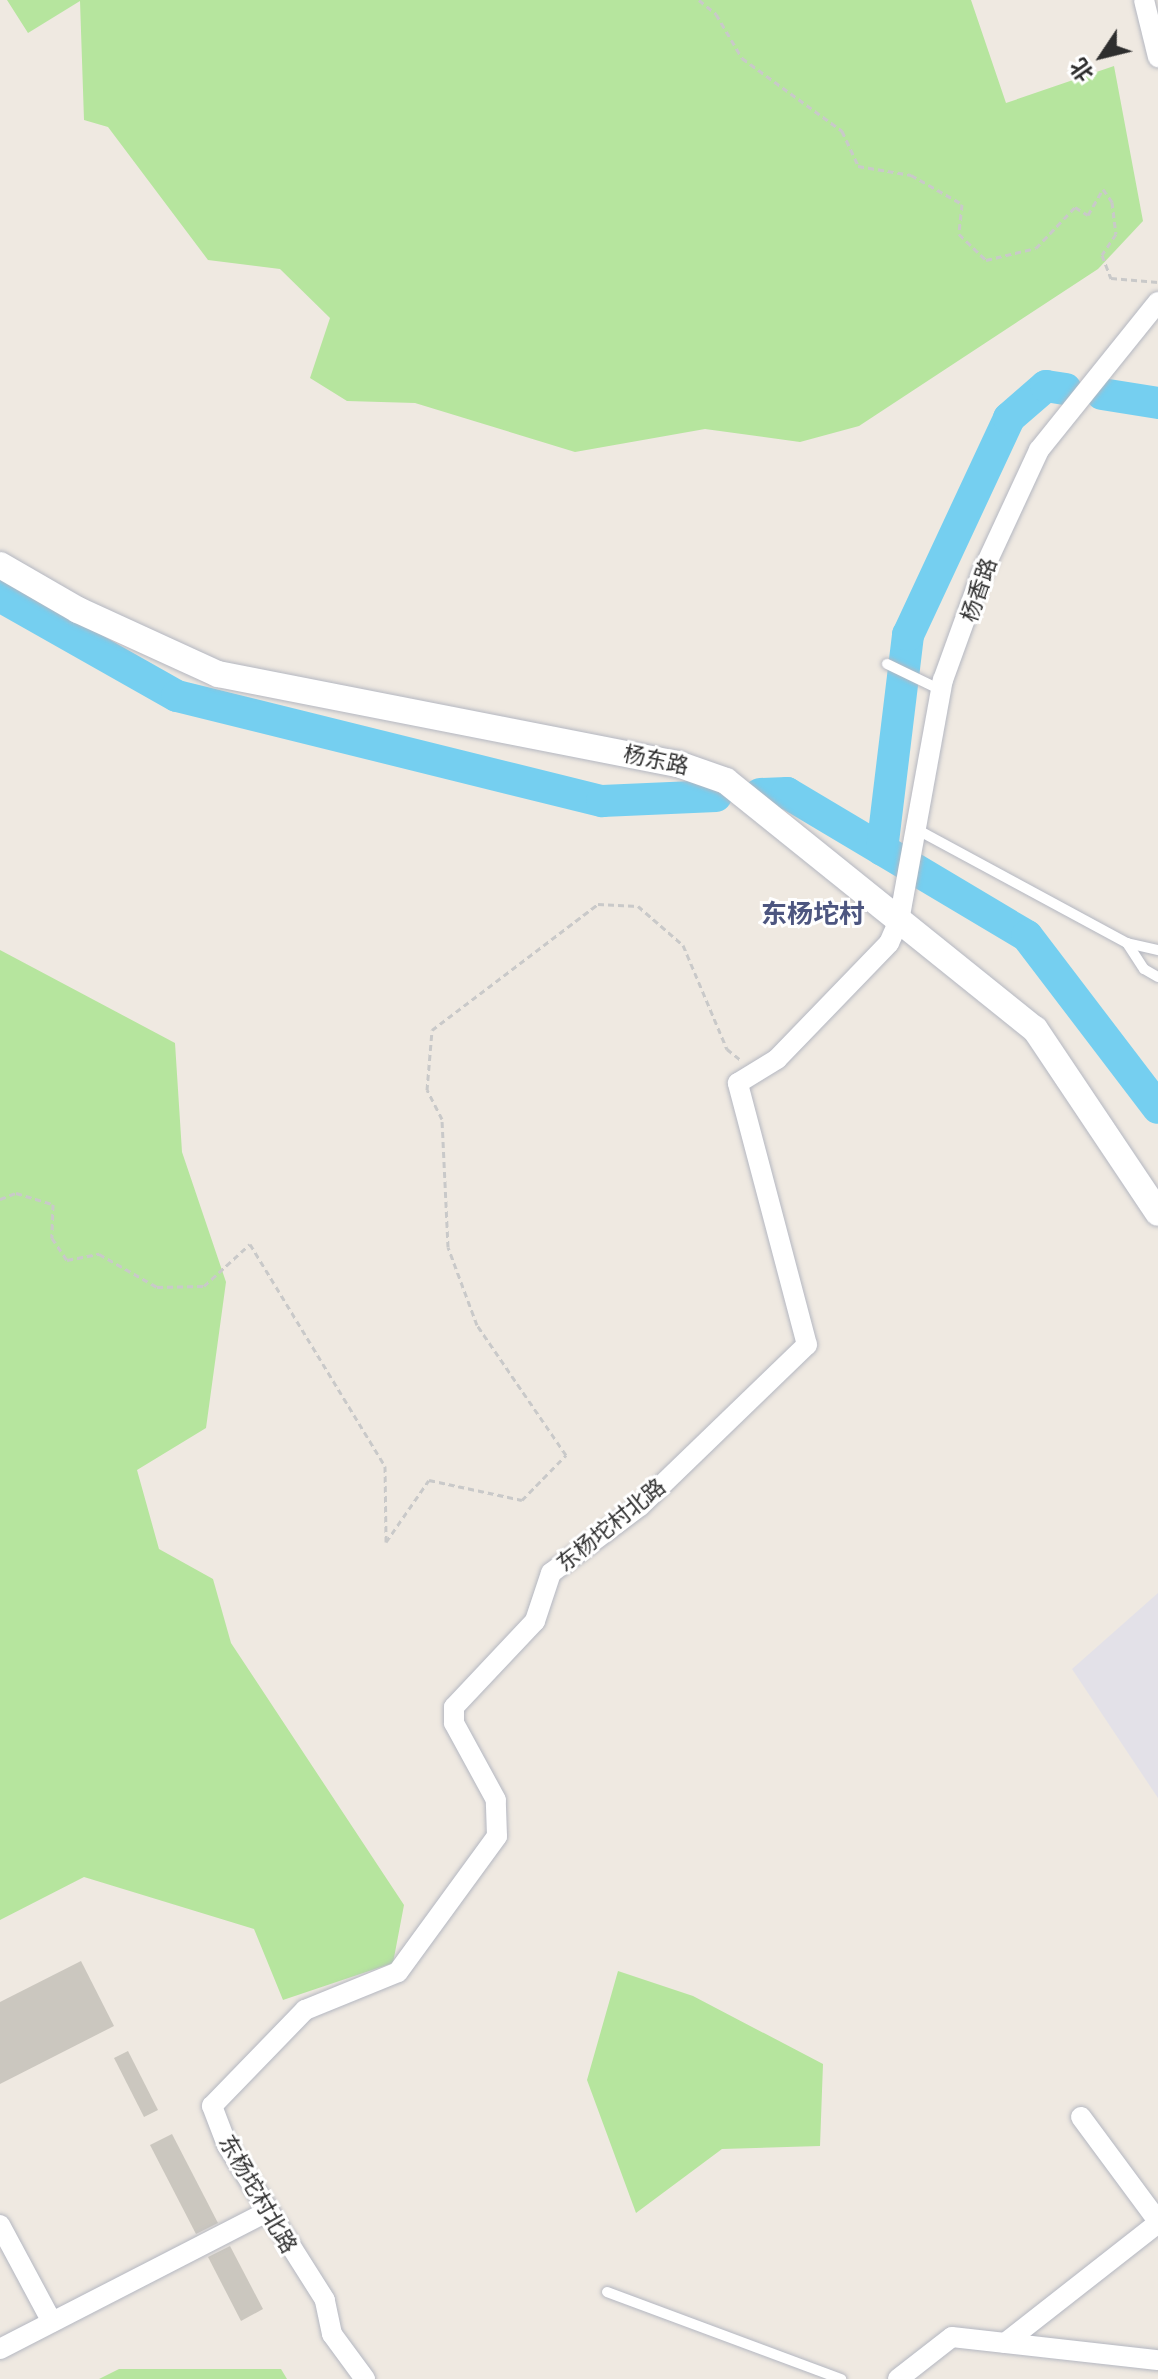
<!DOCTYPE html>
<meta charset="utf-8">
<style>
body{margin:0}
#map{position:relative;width:1158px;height:2379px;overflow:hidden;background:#efe9e1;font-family:"Fira Sans","Noto Sans SC",sans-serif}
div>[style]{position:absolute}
.industrial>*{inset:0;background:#e3e1e8}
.green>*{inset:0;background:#b6e59e}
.river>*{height:32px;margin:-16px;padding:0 16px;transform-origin:16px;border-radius:16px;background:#75cff0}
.building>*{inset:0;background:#cbc7bf}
.path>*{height:3px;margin-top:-1.5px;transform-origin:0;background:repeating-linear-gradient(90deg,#c9c9c9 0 6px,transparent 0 10px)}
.roads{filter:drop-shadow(0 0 2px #b4b7c1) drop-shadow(0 0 2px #b4b7c1)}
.service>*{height:10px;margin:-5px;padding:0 5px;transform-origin:5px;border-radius:5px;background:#fff}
.minor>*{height:20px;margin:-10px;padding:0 10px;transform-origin:10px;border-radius:10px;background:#fff}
.tertiary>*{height:26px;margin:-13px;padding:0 13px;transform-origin:13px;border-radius:13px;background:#fff}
span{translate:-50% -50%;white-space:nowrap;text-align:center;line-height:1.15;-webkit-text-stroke:6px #fff;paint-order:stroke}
.street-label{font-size:22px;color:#2e2e2e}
.quarter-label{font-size:26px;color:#4d5680;font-weight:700}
.north{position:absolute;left:1062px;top:16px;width:80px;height:80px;-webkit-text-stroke:6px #fff;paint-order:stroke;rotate:235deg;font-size:22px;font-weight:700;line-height:32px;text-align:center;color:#2e2e2e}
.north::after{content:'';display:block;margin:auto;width:28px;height:36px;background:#2e2e2e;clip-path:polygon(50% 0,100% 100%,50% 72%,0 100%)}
</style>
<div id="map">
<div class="industrial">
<div style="clip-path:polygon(1158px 1593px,1158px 1798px,1072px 1669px)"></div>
</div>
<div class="green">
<div style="clip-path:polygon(7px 0,971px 0,1006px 103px,1114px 66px,1143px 221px,1098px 269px,859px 426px,800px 442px,705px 429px,575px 452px,415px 403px,347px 401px,310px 378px,330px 318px,280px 269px,208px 260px,108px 127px,84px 120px,80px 1px,28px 33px)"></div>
<div style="clip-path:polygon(0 950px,175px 1043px,182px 1152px,226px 1282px,206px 1428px,137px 1470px,159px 1549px,213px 1579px,231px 1643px,404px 1905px,393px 1963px,283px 2000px,254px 1929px,84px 1877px,0 1920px)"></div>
<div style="clip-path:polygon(618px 1971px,693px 1996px,823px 2064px,820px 2146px,722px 2149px,636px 2213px,587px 2080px)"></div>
<div style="clip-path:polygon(119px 2369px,281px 2369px,287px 2379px,99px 2379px)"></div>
</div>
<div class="river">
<div style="left:1102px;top:394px;width:57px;rotate:9.1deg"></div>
<div style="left:0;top:596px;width:203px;rotate:29.5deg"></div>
<div style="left:177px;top:696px;width:438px;rotate:13.9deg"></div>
<div style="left:602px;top:801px;width:114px;rotate:-2.5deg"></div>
<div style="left:760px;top:794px;width:27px;rotate:-2deg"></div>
<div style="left:787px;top:793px;width:279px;rotate:30.8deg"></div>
<div style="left:1027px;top:936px;width:216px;rotate:52.7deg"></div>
<div style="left:882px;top:850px;width:217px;rotate:-83.1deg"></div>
<div style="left:908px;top:635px;width:239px;rotate:-65deg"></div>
<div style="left:1009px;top:418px;width:49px;rotate:-40.9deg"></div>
<div style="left:1046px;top:386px;width:20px;rotate:9deg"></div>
</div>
<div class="building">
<div style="clip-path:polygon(81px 1961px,114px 2026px,0 2084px,0 2002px)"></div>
<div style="clip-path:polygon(128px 2051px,158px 2110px,144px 2117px,114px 2058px)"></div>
<div style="clip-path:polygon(172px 2134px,218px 2223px,196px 2234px,150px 2145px)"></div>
<div style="clip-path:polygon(230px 2246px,263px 2309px,241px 2321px,208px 2257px)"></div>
</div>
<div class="path">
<div style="left:699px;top:0;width:22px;rotate:39deg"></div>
<div style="left:716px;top:14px;width:51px;rotate:59.4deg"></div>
<div style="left:742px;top:58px;width:124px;rotate:36.1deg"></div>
<div style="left:842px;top:131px;width:38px;rotate:65deg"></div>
<div style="left:858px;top:166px;width:54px;rotate:9.6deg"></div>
<div style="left:911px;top:175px;width:59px;rotate:29.6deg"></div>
<div style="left:962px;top:204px;width:30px;rotate:96deg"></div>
<div style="left:959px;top:234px;width:37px;rotate:44deg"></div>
<div style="left:986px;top:260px;width:51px;rotate:-13.5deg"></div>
<div style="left:1036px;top:248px;width:57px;rotate:-46.4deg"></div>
<div style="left:1075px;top:207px;width:15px;rotate:32deg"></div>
<div style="left:1088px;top:215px;width:30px;rotate:-60deg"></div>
<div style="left:1103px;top:189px;width:16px;rotate:55deg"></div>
<div style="left:1112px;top:202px;width:32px;rotate:83deg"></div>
<div style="left:1116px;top:234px;width:25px;rotate:124deg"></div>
<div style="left:1102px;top:255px;width:25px;rotate:69deg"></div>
<div style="left:1111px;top:278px;width:47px;rotate:4.9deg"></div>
<div style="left:0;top:1199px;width:17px;rotate:-21deg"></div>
<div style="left:16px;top:1193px;width:39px;rotate:17deg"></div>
<div style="left:53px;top:1204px;width:34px;rotate:92deg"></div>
<div style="left:52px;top:1238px;width:27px;rotate:56deg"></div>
<div style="left:67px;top:1260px;width:33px;rotate:-11deg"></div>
<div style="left:99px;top:1254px;width:67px;rotate:29.6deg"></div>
<div style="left:157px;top:1287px;width:47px;rotate:-1.2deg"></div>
<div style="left:204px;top:1286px;width:62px;rotate:-42.4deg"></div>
<div style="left:250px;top:1244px;width:260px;rotate:58.7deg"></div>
<div style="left:385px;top:1466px;width:76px;rotate:89.2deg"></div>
<div style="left:386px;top:1542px;width:75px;rotate:-55.3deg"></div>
<div style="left:429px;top:1480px;width:95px;rotate:12.1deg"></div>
<div style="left:522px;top:1500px;width:63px;rotate:-45.6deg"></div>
<div style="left:566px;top:1455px;width:158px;rotate:-124.4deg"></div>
<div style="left:477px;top:1325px;width:83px;rotate:-110.4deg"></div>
<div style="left:448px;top:1247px;width:128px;rotate:-92.7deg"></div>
<div style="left:442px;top:1119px;width:33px;rotate:-117deg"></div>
<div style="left:427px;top:1090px;width:60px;rotate:-85.2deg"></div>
<div style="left:432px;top:1030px;width:208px;rotate:-37.2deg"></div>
<div style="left:598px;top:904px;width:40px;rotate:2.9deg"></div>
<div style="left:638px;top:906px;width:60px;rotate:40.9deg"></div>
<div style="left:683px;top:945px;width:113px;rotate:67.1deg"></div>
<div style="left:727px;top:1049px;width:19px;rotate:39deg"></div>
</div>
<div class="roads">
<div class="service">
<div style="left:887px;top:664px;width:60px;rotate:25.7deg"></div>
<div style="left:916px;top:829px;width:240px;rotate:28.4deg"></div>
<div style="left:1127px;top:943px;width:32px;rotate:13deg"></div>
<div style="left:1127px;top:943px;width:31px;rotate:57deg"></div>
<div style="left:1144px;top:969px;width:16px;rotate:30deg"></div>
<div style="left:607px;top:2292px;width:250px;rotate:20.4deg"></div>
</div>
<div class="minor">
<div style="left:1144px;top:0;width:59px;rotate:76.2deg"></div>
<div style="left:1081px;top:2117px;width:129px;rotate:53.5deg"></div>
<div style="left:0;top:2225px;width:110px;rotate:61.8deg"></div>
<div style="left:1005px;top:2343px;width:194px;rotate:-38.1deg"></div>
<div style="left:0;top:2349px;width:300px;rotate:-27.2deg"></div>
<div style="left:365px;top:2379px;width:56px;rotate:-126.3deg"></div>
<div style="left:332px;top:2334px;width:35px;rotate:-102deg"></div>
<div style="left:325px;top:2300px;width:183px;rotate:-122.3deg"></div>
<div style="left:227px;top:2145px;width:42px;rotate:-111deg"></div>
<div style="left:212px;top:2106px;width:134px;rotate:-45.9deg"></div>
<div style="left:305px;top:2010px;width:100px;rotate:-22.2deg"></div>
<div style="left:398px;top:1972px;width:168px;rotate:-53.9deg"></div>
<div style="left:497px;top:1836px;width:36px;rotate:-92deg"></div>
<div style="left:496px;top:1800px;width:88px;rotate:-118.6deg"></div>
<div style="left:454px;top:1723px;width:16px;rotate:-90deg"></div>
<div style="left:454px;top:1707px;width:118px;rotate:-46.7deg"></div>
<div style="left:535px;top:1621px;width:51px;rotate:-71.6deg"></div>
<div style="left:551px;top:1573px;width:111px;rotate:-37deg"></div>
<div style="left:640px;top:1506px;width:232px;rotate:-44deg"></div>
<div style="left:807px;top:1345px;width:271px;rotate:-104.8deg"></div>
<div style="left:738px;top:1083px;width:46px;rotate:-31.6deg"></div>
<div style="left:777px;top:1059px;width:161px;rotate:-46deg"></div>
<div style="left:889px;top:943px;width:24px;rotate:-66deg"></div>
<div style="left:899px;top:921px;width:245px;rotate:-79.7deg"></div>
<div style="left:943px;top:680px;width:112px;rotate:-70.1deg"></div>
<div style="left:981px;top:575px;width:138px;rotate:-65.1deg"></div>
<div style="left:1039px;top:450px;width:190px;rotate:-51.2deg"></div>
<div style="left:898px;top:2379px;width:68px;rotate:-37.9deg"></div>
<div style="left:952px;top:2337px;width:207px;rotate:6.4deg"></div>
</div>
<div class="tertiary">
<div style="left:0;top:565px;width:90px;rotate:30deg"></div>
<div style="left:78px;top:610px;width:154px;rotate:24.6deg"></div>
<div style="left:218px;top:674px;width:469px;rotate:11.1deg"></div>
<div style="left:678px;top:764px;width:51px;rotate:19.5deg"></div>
<div style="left:726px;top:781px;width:396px;rotate:38.8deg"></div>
<div style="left:1035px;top:1029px;width:221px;rotate:56.2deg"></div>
</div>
</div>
<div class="street-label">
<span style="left:979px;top:590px;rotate:-71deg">杨香路</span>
<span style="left:656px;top:760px;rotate:12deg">杨东路</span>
<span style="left:611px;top:1525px;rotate:-39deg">东杨坨村北路</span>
<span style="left:258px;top:2194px;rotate:60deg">东杨坨村北路</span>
</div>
<div class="quarter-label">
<span style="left:813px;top:915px">东杨坨村</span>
</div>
<div class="north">北</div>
</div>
